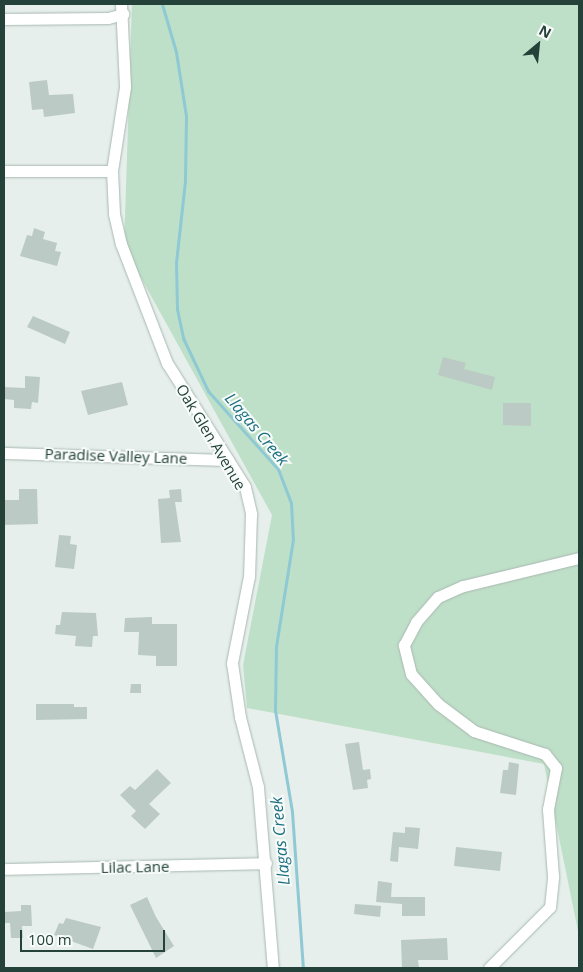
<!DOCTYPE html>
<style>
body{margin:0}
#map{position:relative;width:583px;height:972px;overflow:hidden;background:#e6efeb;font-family:"Open Sans",sans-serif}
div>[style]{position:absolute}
.green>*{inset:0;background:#bfe0c8}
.stream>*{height:3px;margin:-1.5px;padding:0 1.5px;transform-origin:1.5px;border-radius:1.5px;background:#8ec9d4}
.building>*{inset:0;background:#bbcac4}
.roads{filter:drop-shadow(0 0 1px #a8b8b2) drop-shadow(0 0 1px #a8b8b2)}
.minor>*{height:11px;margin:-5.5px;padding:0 5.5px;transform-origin:5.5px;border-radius:5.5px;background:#fff}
span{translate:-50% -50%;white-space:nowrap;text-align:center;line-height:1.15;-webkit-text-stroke:4px #f7fbf9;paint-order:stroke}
.street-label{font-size:15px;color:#24423a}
.water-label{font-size:16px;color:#1c6f80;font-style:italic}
.frame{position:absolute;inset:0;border:5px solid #24423a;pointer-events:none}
.north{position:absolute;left:513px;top:20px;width:50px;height:50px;-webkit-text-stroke:4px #f7fbf9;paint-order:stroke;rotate:28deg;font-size:14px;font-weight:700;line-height:20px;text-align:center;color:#24423a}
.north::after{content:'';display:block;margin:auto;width:18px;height:22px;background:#24423a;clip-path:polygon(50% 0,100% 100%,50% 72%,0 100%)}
.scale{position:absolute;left:20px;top:930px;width:145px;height:22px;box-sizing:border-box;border:2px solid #24423a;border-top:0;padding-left:6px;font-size:15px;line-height:18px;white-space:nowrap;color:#24423a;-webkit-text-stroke:4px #f7fbf9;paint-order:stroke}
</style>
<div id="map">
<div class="green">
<div style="clip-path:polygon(132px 4px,579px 4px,579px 936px,544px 764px,247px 708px,243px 665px,272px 515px,124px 247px)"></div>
</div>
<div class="stream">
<div style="left:162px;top:4px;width:50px;rotate:73.7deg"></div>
<div style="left:176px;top:52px;width:65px;rotate:81.1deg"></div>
<div style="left:186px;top:116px;width:65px;rotate:90.9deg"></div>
<div style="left:185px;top:181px;width:81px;rotate:96.3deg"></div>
<div style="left:176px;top:262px;width:47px;rotate:88.8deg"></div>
<div style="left:177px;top:309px;width:30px;rotate:78deg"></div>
<div style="left:183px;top:338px;width:59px;rotate:64.7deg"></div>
<div style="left:208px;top:391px;width:105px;rotate:48.1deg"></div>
<div style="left:278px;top:469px;width:36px;rotate:69deg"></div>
<div style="left:291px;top:503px;width:36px;rotate:87deg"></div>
<div style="left:293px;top:539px;width:108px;rotate:99deg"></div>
<div style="left:276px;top:646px;width:64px;rotate:90.9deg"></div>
<div style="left:275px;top:710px;width:103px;rotate:80.5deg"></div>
<div style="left:292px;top:812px;width:156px;rotate:86deg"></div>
</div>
<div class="building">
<div style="clip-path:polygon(47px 80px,49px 95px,73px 94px,75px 113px,44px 117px,43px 109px,32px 110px,29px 82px)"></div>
<div style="clip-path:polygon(34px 228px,45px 232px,43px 239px,57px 243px,55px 251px,61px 252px,57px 266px,20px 256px,27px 235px,32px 236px)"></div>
<div style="clip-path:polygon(33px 316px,70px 332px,65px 344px,27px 327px)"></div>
<div style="clip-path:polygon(443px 357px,466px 363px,464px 369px,495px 377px,492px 390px,438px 375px)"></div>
<div style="clip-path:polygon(25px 376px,40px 377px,38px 403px,32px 402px,31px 409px,14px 408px,14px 400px,4px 399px,4px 387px,25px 388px)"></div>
<div style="clip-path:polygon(122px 382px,128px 405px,88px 415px,81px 391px)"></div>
<div style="clip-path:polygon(503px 403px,531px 403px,531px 426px,503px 425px)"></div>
<div style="clip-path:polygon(19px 489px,37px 489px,38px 524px,4px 525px,4px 500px,19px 500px)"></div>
<div style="clip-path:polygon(181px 489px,182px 502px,175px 502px,181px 542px,161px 543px,158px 499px,170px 498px,169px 490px)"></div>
<div style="clip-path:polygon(59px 535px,71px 536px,70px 544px,77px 545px,74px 569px,55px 567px)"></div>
<div style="clip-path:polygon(62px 612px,96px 613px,98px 636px,93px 636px,92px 647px,75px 646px,76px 636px,55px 634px,56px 625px,60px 625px)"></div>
<div style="clip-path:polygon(152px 617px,152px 624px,177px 624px,177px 666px,156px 666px,156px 656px,138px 655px,139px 632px,124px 632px,125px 618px)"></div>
<div style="clip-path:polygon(131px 684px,141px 684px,141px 693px,130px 693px)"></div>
<div style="clip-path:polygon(36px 704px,74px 704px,74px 707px,87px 707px,87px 719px,36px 720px)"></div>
<div style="clip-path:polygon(359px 742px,363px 770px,370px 769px,371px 779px,367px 780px,368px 788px,353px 790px,345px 744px)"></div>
<div style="clip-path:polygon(509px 762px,519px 764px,516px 795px,500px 793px,503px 770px,508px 770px)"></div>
<div style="clip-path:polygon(157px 769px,171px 783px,149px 804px,160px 814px,145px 829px,131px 816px,136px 811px,120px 795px,130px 786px,135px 790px)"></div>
<div style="clip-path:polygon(405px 827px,420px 828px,418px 849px,399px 847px,398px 862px,390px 861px,393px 832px,405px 833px)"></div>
<div style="clip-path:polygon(456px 847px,502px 852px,500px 871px,454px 866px)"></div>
<div style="clip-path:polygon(378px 881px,392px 883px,391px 897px,425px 897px,425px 916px,402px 916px,402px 904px,376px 902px)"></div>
<div style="clip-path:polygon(147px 897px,156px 917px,174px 946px,156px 958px,130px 905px)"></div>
<div style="clip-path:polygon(355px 904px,381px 906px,380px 917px,354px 914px)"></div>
<div style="clip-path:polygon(21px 905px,31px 905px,32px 926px,22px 926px,23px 938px,11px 938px,10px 923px,5px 923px,4px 912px,21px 911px)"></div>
<div style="clip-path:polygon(66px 918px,101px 927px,93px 949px,54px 935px,59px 923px,63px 924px)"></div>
<div style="clip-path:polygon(447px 938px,448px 960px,418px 960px,419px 968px,402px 968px,401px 940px)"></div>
</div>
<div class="roads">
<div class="minor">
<div style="left:121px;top:4px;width:83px;rotate:87.2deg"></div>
<div style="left:125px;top:87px;width:85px;rotate:98.8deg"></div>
<div style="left:112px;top:171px;width:43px;rotate:87.3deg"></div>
<div style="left:114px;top:214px;width:31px;rotate:77deg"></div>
<div style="left:121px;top:244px;width:128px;rotate:68.9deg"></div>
<div style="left:167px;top:363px;width:146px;rotate:57.8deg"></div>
<div style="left:245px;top:487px;width:28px;rotate:77deg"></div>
<div style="left:251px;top:514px;width:62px;rotate:91.8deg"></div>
<div style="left:249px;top:576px;width:89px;rotate:101.1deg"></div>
<div style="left:232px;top:663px;width:55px;rotate:81.6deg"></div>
<div style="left:240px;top:717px;width:72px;rotate:75.6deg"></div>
<div style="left:258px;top:787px;width:182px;rotate:85.3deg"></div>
<div style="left:4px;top:19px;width:104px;rotate:-0.6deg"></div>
<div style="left:108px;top:18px;width:16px;rotate:-15deg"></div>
<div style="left:4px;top:171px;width:108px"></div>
<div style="left:4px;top:453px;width:224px;rotate:1.8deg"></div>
<div style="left:4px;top:869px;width:262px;rotate:-1.3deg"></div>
<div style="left:489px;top:968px;width:86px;rotate:-45deg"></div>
<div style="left:550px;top:907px;width:31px;rotate:-84deg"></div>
<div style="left:553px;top:876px;width:67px;rotate:-94.3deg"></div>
<div style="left:548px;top:809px;width:42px;rotate:-79deg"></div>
<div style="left:556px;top:768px;width:18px;rotate:-128deg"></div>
<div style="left:545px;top:754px;width:75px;rotate:-162.1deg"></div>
<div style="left:474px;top:731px;width:45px;rotate:-143.1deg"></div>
<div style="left:438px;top:704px;width:40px;rotate:-132deg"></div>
<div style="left:411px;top:674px;width:30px;rotate:-104deg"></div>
<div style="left:404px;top:645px;width:26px;rotate:-62deg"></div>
<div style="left:416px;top:622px;width:33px;rotate:-49deg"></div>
<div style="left:438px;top:597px;width:27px;rotate:-24deg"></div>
<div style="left:463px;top:586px;width:119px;rotate:-13.6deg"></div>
</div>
</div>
<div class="street-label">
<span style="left:211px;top:437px;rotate:59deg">Oak Glen Avenue</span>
<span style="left:116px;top:456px;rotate:2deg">Paradise Valley Lane</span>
<span style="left:135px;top:867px;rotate:-1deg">Lilac Lane</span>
</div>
<div class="water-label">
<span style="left:257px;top:429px;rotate:50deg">Llagas Creek</span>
<span style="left:280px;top:841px;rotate:-95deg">Llagas Creek</span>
</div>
<div class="frame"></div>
<div class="north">N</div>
<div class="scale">100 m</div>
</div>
